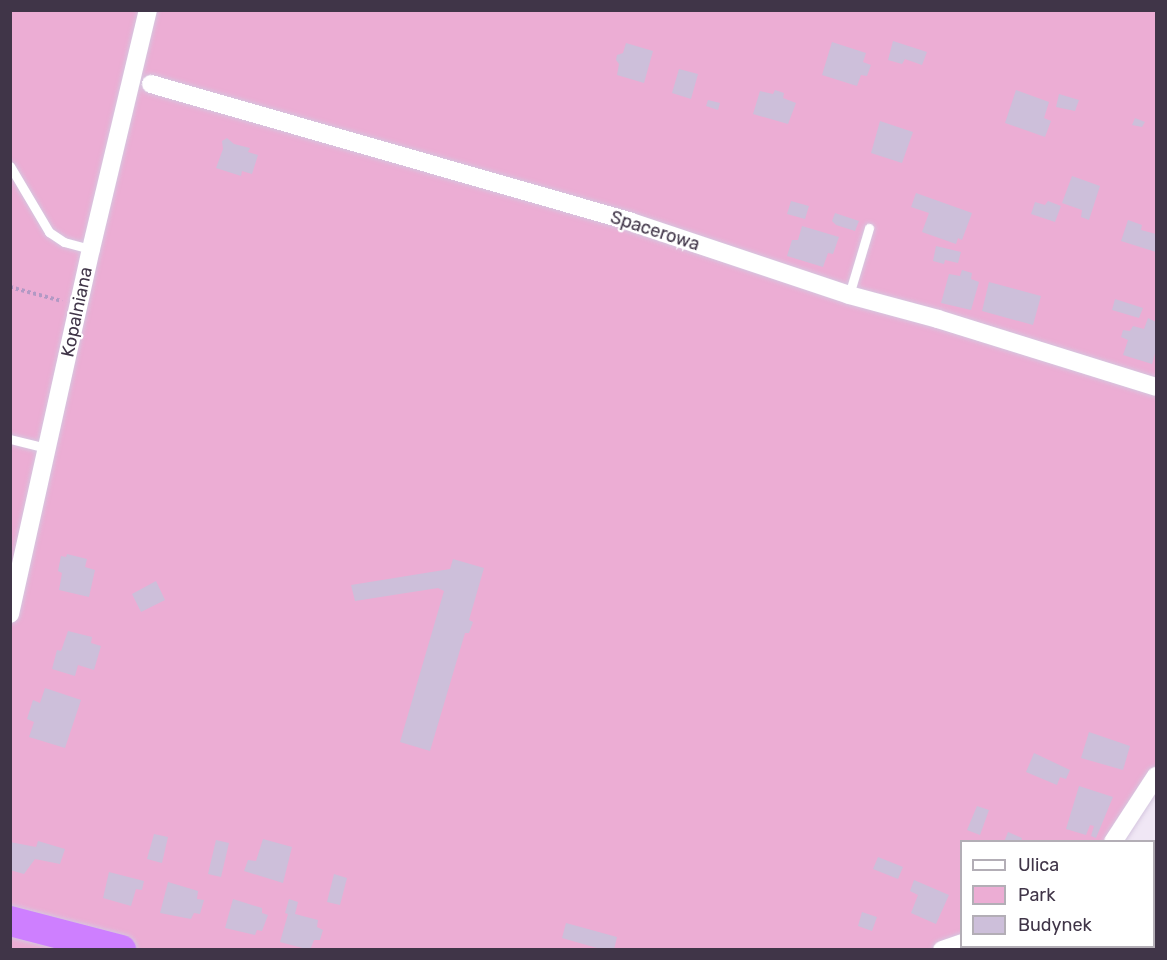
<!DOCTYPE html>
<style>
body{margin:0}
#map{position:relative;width:1167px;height:960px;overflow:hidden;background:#f0e7f5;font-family:Rubik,sans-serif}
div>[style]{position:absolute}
.green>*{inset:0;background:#ecadd4}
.building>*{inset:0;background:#cdbfda}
.path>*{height:4px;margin-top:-2px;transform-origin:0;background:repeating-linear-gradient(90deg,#b299c4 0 3px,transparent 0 6px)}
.roads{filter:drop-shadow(0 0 2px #d5c6df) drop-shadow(0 0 2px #d5c6df)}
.service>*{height:9px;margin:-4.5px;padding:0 4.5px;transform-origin:4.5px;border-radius:4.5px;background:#fff}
.minor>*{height:18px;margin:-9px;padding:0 9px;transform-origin:9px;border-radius:9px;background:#fff}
.trunk>*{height:30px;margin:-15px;padding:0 15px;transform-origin:15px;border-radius:15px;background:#ce7fff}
span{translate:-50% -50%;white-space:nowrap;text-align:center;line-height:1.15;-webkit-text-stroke:4.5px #fff;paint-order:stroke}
.street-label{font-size:18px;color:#403548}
.frame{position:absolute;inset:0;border:12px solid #403548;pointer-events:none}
.legend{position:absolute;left:960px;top:840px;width:195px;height:108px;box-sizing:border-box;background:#fff;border:2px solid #b3aeb6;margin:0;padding:8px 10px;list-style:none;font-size:18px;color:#403548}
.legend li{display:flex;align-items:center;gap:12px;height:30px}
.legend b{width:30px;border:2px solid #b3aeb6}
</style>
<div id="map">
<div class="green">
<div style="clip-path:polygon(10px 11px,1156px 11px,1156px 776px,1106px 841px,962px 842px,961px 944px,943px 949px,11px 949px)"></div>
</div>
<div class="building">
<div style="clip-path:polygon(893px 41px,927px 52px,922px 65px,905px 59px,902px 64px,888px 60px)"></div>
<div style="clip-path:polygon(832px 42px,866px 53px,863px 62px,871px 65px,867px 76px,861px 75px,857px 86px,822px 75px)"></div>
<div style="clip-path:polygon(626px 43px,653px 51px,644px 83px,617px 75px,619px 64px,616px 60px,617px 55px,623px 53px)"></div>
<div style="clip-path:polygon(679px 69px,698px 74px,691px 99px,672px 93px)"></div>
<div style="clip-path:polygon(775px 90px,784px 93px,783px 98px,796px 103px,788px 124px,753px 114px,760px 91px,773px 94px)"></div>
<div style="clip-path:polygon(1016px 90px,1049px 102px,1044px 118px,1051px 121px,1045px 137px,1005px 123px)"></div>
<div style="clip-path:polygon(1059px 94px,1079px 100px,1075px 111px,1056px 107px)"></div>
<div style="clip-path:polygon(708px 100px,720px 103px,718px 110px,706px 106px)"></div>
<div style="clip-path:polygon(1135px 118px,1145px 122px,1142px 127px,1132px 125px)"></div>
<div style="clip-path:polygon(880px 121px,913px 132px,902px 163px,871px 153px)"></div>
<div style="clip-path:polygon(227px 138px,234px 144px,250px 148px,248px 152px,258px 155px,252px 174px,242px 171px,241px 176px,216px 168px,223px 149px,222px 141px)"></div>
<div style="clip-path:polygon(1072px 176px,1100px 186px,1089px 220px,1081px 217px,1082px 210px,1062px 203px)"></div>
<div style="clip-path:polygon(916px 193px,972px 213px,962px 240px,958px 238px,956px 244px,922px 232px,929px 213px,911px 207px)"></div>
<div style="clip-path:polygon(791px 201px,809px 206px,805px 219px,787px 214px)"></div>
<div style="clip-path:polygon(1048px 201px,1061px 206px,1055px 222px,1031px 214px,1035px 202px,1045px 205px)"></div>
<div style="clip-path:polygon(835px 213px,859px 221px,855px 231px,836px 225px,832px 221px)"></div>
<div style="clip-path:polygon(1128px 220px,1142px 225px,1141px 230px,1156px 234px,1156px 252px,1121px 241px)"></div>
<div style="clip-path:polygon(802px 226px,839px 237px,833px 254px,828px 253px,823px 267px,787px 256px,792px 240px,798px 240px)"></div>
<div style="clip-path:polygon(936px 246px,961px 252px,958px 263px,945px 260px,944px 264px,933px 261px)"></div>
<div style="clip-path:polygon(962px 270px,972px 273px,971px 279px,979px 282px,971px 310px,941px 303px,949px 274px,960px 276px)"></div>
<div style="clip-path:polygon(989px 282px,1041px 296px,1033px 325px,982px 311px)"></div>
<div style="clip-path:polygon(1115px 299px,1143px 308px,1139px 318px,1112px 310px)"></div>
<div style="clip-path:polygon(1148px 318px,1156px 322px,1156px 350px,1152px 364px,1123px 355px,1128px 340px,1121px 337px,1123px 330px,1130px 331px,1133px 326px,1144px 329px)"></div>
<div style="clip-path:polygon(67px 554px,87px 559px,85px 567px,95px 570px,89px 597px,59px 590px,62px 573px,58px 571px,61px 556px,66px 557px)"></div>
<div style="clip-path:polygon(453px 559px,484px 568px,469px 620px,473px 622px,469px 633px,465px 633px,430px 751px,400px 742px,444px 591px,438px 588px,355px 601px,351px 585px,450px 569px)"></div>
<div style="clip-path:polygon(156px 581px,165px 600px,141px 612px,132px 594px)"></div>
<div style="clip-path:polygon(68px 631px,92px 637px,91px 643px,101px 646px,94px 670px,78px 665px,75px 676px,52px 669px,57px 650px,61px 651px)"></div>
<div style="clip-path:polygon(45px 688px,81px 700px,65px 748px,29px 737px,34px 722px,27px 719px,33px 700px,40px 703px)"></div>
<div style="clip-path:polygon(1089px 732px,1130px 746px,1123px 770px,1081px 758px)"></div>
<div style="clip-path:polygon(1034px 753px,1070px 770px,1066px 779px,1060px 777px,1057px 785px,1026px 772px)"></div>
<div style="clip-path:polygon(1079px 786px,1113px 797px,1096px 838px,1091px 836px,1094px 826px,1090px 825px,1086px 835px,1066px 829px)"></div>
<div style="clip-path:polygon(977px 806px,989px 810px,980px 835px,967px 830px)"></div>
<div style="clip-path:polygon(1008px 832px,1022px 838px,1021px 842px,1004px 842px)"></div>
<div style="clip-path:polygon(154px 834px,168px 837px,162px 863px,147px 859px)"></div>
<div style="clip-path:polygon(263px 839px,292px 847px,283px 883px,244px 871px,248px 860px,256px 861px)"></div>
<div style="clip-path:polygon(216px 840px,229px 843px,221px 877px,208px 874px)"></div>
<div style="clip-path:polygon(38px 841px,65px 849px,60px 864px,35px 859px,24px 874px,10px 870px,10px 842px,36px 847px)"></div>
<div style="clip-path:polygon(878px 857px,903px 867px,898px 879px,873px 869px)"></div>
<div style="clip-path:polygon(109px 872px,144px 881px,142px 890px,136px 889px,131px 906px,103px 898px)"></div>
<div style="clip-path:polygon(334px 874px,347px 878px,340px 905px,327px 902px)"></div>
<div style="clip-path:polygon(914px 880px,949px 895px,936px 924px,911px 913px,918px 895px,910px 891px)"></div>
<div style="clip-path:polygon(168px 882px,198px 891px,197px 899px,204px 900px,200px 914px,194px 913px,191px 919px,160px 913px)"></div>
<div style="clip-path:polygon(1154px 895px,1156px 896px,1156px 928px,1154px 927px)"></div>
<div style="clip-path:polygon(233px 899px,262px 908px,262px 913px,268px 915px,262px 931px,257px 930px,255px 935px,225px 928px)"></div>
<div style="clip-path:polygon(289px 899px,298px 902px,295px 914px,318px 920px,317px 927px,323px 930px,320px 940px,314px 940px,310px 950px,280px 942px,288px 914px,285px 913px)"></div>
<div style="clip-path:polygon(862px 912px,877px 917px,872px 931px,858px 926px)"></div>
<div style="clip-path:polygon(566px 923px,617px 937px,614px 950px,604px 950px,562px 938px)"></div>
</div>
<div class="path">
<div style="left:10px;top:287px;width:54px;rotate:15.1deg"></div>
</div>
<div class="roads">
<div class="service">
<div style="left:10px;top:166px;width:77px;rotate:59.4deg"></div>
<div style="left:49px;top:232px;width:18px;rotate:34deg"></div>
<div style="left:64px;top:242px;width:28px;rotate:15deg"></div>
<div style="left:849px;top:295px;width:70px;rotate:-73.4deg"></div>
<div style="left:10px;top:439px;width:37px;rotate:14deg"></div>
</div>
<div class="minor">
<div style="left:151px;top:84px;width:499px;rotate:16deg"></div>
<div style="left:631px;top:222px;width:230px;rotate:18.5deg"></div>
<div style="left:849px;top:295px;width:92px;rotate:15.1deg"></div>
<div style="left:938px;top:319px;width:228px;rotate:17.3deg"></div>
<div style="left:10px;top:614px;width:374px;rotate:-77.5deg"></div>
<div style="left:91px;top:249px;width:246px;rotate:-76.6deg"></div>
<div style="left:1113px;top:842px;width:79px;rotate:-56.9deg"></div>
<div style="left:942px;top:950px;width:21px;rotate:-19deg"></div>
</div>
<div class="trunk">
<div style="left:10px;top:921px;width:115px;rotate:14.6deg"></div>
</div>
</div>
<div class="street-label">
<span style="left:655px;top:231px;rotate:18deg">Spacerowa</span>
<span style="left:77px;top:312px;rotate:-78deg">Kopalniana</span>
</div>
<div class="frame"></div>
<ul class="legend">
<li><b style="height:8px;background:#fff"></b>Ulica</li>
<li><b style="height:16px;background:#ecadd4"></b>Park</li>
<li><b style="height:16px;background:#cdbfda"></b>Budynek</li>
</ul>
</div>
